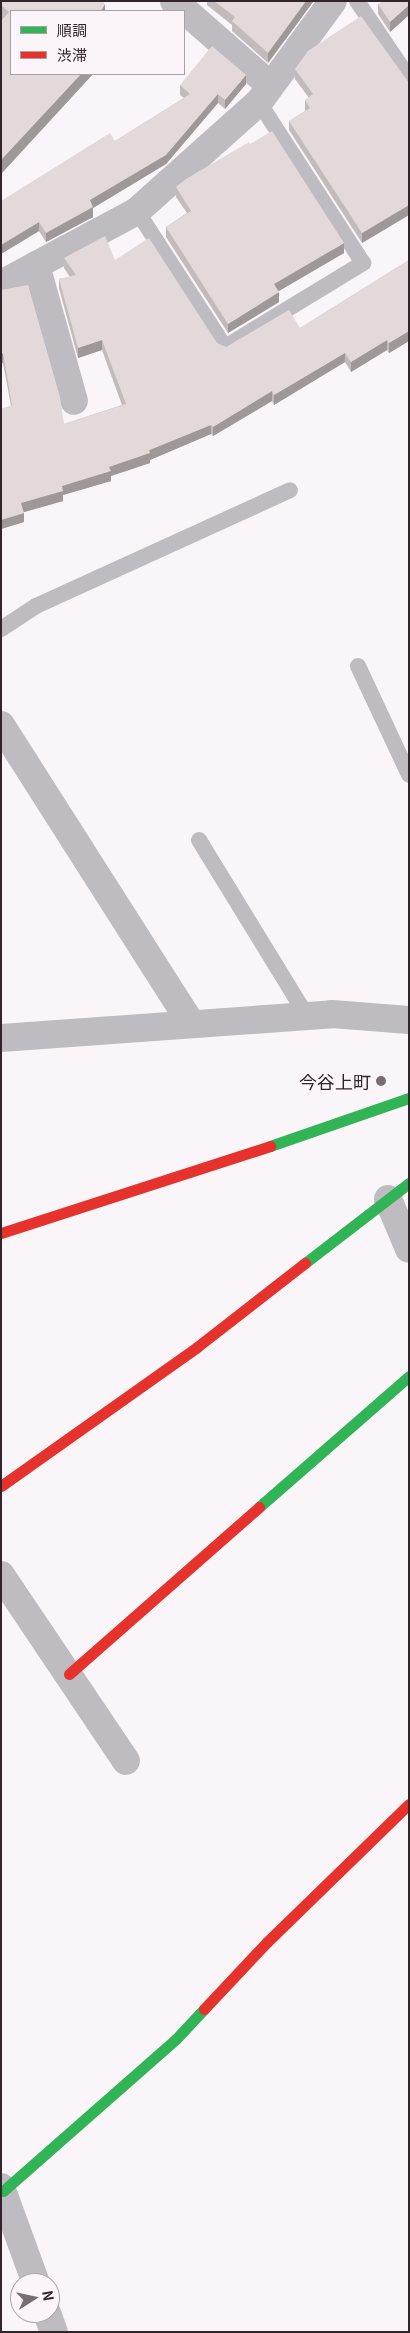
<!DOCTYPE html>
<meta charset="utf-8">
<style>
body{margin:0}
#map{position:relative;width:410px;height:2333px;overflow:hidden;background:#faf5f8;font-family:Georgia,"Noto Sans JP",serif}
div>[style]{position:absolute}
.lane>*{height:16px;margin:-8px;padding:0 8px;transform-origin:8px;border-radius:8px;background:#bfbcc1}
.street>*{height:28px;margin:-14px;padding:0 14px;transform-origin:14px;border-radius:14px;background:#bfbcc1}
.fast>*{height:11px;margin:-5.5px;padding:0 5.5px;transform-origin:5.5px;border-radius:5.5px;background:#30b455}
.jam>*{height:11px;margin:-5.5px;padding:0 5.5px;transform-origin:5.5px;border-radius:5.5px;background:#e5322d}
.wall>*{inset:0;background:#c3bbbb}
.shaded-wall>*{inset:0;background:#9f9899}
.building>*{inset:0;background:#e3d9da}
.dots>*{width:14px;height:14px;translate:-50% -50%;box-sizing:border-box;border:2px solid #fbf4f8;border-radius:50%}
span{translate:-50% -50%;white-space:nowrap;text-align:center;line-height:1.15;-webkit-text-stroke:5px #fbf4f8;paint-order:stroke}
.poi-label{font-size:18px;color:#31242b}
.right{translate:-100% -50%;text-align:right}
.frame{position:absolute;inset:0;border:2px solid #31242b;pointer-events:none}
.legend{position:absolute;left:10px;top:10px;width:175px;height:65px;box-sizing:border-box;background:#fbf4f8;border:1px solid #aaa1a6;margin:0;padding:6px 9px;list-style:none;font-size:15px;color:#31242b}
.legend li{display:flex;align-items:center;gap:10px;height:25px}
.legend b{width:25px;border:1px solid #aaa1a6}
.north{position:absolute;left:10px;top:2273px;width:50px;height:50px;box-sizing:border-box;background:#fbf4f8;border:1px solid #aaa1a6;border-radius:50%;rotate:80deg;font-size:14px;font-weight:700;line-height:20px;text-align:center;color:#31242b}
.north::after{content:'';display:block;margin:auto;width:18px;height:22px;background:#776d73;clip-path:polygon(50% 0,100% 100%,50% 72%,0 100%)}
</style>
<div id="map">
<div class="lane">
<div style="left:357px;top:1px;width:93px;rotate:56deg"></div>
<div style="left:137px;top:211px;width:162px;rotate:57.1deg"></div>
<div style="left:225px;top:347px;width:162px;rotate:-31.3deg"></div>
<div style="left:363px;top:263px;width:192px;rotate:-122.9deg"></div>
<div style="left:1px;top:629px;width:42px;rotate:-33.3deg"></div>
<div style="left:36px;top:606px;width:279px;rotate:-24.5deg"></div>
<div style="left:358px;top:666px;width:120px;rotate:64.9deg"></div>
<div style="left:199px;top:840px;width:206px;rotate:58.5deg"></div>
</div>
<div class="street">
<div style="left:174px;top:1px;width:128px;rotate:41.2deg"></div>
<div style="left:36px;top:265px;width:141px;rotate:74.4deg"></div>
<div style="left:1px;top:284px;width:154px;rotate:-28.2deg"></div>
<div style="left:137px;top:211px;width:164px;rotate:-41.8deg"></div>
<div style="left:259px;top:102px;width:125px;rotate:-53.8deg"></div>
<div style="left:1px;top:725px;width:353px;rotate:57.5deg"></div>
<div style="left:1px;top:1038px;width:332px;rotate:-4.1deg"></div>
<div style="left:332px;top:1014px;width:77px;rotate:4.5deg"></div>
<div style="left:388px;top:1199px;width:54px;rotate:67.2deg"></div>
<div style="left:1px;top:1575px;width:224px;rotate:56.1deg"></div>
<div style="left:1px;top:2187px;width:102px;rotate:70deg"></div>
<div style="left:47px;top:2313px;width:20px;rotate:70deg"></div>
</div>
<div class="fast">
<div style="left:270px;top:1146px;width:147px;rotate:-19.1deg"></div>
<div style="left:305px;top:1263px;width:131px;rotate:-37.6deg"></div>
<div style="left:259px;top:1507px;width:199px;rotate:-41.1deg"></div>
<div style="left:3px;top:2191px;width:230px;rotate:-41.3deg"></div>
<div style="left:176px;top:2039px;width:41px;rotate:-47deg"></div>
</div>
<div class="jam">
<div style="left:1px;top:1233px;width:283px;rotate:-17.9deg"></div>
<div style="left:1px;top:1486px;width:240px;rotate:-35.3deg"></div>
<div style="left:197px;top:1347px;width:137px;rotate:-37.9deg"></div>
<div style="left:69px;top:1674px;width:253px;rotate:-41.3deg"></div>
<div style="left:204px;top:2009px;width:92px;rotate:-46.8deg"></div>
<div style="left:267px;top:1942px;width:198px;rotate:-44.2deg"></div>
</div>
<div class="wall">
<div style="clip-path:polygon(1px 1px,105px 11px,11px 74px,93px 74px,1px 174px,1px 21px,2px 19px,1px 18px)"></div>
<div style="clip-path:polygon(207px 1px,313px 1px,313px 2px,268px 63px,232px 31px,232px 25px,207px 5px)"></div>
<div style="clip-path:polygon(409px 1px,409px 15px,390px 32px,378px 14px,378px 4px)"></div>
<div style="clip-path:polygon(295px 69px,409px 83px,409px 215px,362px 243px,289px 130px,289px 121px,305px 111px,305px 100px,309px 98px,295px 79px)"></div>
<div style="clip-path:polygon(246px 84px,225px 109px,218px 103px,166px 164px,93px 208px,93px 217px,46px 242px,39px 231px,1px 254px,1px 201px,115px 141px,184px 98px,180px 95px,180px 85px)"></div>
<div style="clip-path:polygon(176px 187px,344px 253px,278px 291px,279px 302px,228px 333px,166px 237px,166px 227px,187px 213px,176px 197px)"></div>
<div style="clip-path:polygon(64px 258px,115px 260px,217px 343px,226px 347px,300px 328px,409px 260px,409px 341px,389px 353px,387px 350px,351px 372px,345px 362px,274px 405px,272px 401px,213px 436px,211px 434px,150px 460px,150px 463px,111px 476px,111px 481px,63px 495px,63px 501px,24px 512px,24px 522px,1px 529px,1px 409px,11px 406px,3px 363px,1px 364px,1px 290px,64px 424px,122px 405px,102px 350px,78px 358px,59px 288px,59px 279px,70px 277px,64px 268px)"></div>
</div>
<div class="shaded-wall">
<div style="clip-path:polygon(306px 1px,313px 1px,313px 2px,268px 63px,268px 53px)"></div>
<div style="clip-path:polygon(105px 4px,105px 11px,100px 11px)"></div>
<div style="clip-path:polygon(409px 5px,409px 15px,390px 32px,390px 22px)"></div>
<div style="clip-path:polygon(81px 74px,93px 74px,1px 174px,1px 160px)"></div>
<div style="clip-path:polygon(246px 75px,246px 84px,225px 109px,225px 100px)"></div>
<div style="clip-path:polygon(218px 94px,218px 103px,166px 164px,93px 208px,93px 217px,46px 242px,46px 233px,90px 200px)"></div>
<div style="clip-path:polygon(409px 205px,409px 215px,362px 243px,362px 233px)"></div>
<div style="clip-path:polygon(39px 222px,39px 231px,1px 254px,1px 245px)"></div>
<div style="clip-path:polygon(344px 243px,344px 253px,274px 294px,274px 284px)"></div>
<div style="clip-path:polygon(279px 292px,279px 302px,228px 333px,228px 324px)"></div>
<div style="clip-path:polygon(409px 331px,409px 341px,389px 353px,389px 343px)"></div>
<div style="clip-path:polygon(102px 340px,102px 350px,78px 358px,78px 348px)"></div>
<div style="clip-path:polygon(387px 340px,387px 350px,351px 372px,351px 362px)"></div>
<div style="clip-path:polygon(3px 353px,3px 363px,1px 364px,1px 354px)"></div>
<div style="clip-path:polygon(345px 353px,345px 362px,274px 405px,274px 395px)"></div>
<div style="clip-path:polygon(272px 391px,272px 401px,213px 436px,213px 427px)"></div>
<div style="clip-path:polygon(211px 425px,211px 434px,150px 460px,150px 463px,111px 476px,111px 481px,63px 495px,63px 501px,21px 513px,21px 503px)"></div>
<div style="clip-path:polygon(24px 513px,24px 522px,1px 529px,1px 520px)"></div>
</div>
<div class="building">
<div style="clip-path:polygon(1px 1px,103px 1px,105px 4px,101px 11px,11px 11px,11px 74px,81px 74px,1px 160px,1px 21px,9px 12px,1px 5px)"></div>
<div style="clip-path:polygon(214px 1px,306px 1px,268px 53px,232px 21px,235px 17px)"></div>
<div style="clip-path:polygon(383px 1px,409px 1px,409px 5px,390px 22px,378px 4px)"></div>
<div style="clip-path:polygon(361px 16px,409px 83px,409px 205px,362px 233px,289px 121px,310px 108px,305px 100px,313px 94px,295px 69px,308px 51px)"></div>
<div style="clip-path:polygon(212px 46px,246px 75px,225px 100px,218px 94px,166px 155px,90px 200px,93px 207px,46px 233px,39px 222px,1px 245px,1px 201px,110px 133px,115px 141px,190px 94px,180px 85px)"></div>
<div style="clip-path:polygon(272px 131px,344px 243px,274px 284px,279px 292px,228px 324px,166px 227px,191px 211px,176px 187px,186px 179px,249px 142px,250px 144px)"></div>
<div style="clip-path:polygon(105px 236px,115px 260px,149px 238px,217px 343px,226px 347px,289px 310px,300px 328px,409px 260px,409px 331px,389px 343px,387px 340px,351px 362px,345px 353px,274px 395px,272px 391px,213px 427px,211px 425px,149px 450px,150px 453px,109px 467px,111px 471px,62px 486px,63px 491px,21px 503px,24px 513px,1px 520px,1px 409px,12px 405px,3px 353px,1px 354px,1px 290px,28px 285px,60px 397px,64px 424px,126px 404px,102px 340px,78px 348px,59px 279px,76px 275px,64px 258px)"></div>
</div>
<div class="dots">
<div style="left:381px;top:1081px;background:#776d73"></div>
</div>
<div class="poi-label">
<span class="right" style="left:371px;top:1081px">今谷上町</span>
</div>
<div class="frame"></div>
<ul class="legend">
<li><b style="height:6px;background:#30b455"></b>順調</li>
<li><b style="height:6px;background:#e5322d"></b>渋滞</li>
</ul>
<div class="north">N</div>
</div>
